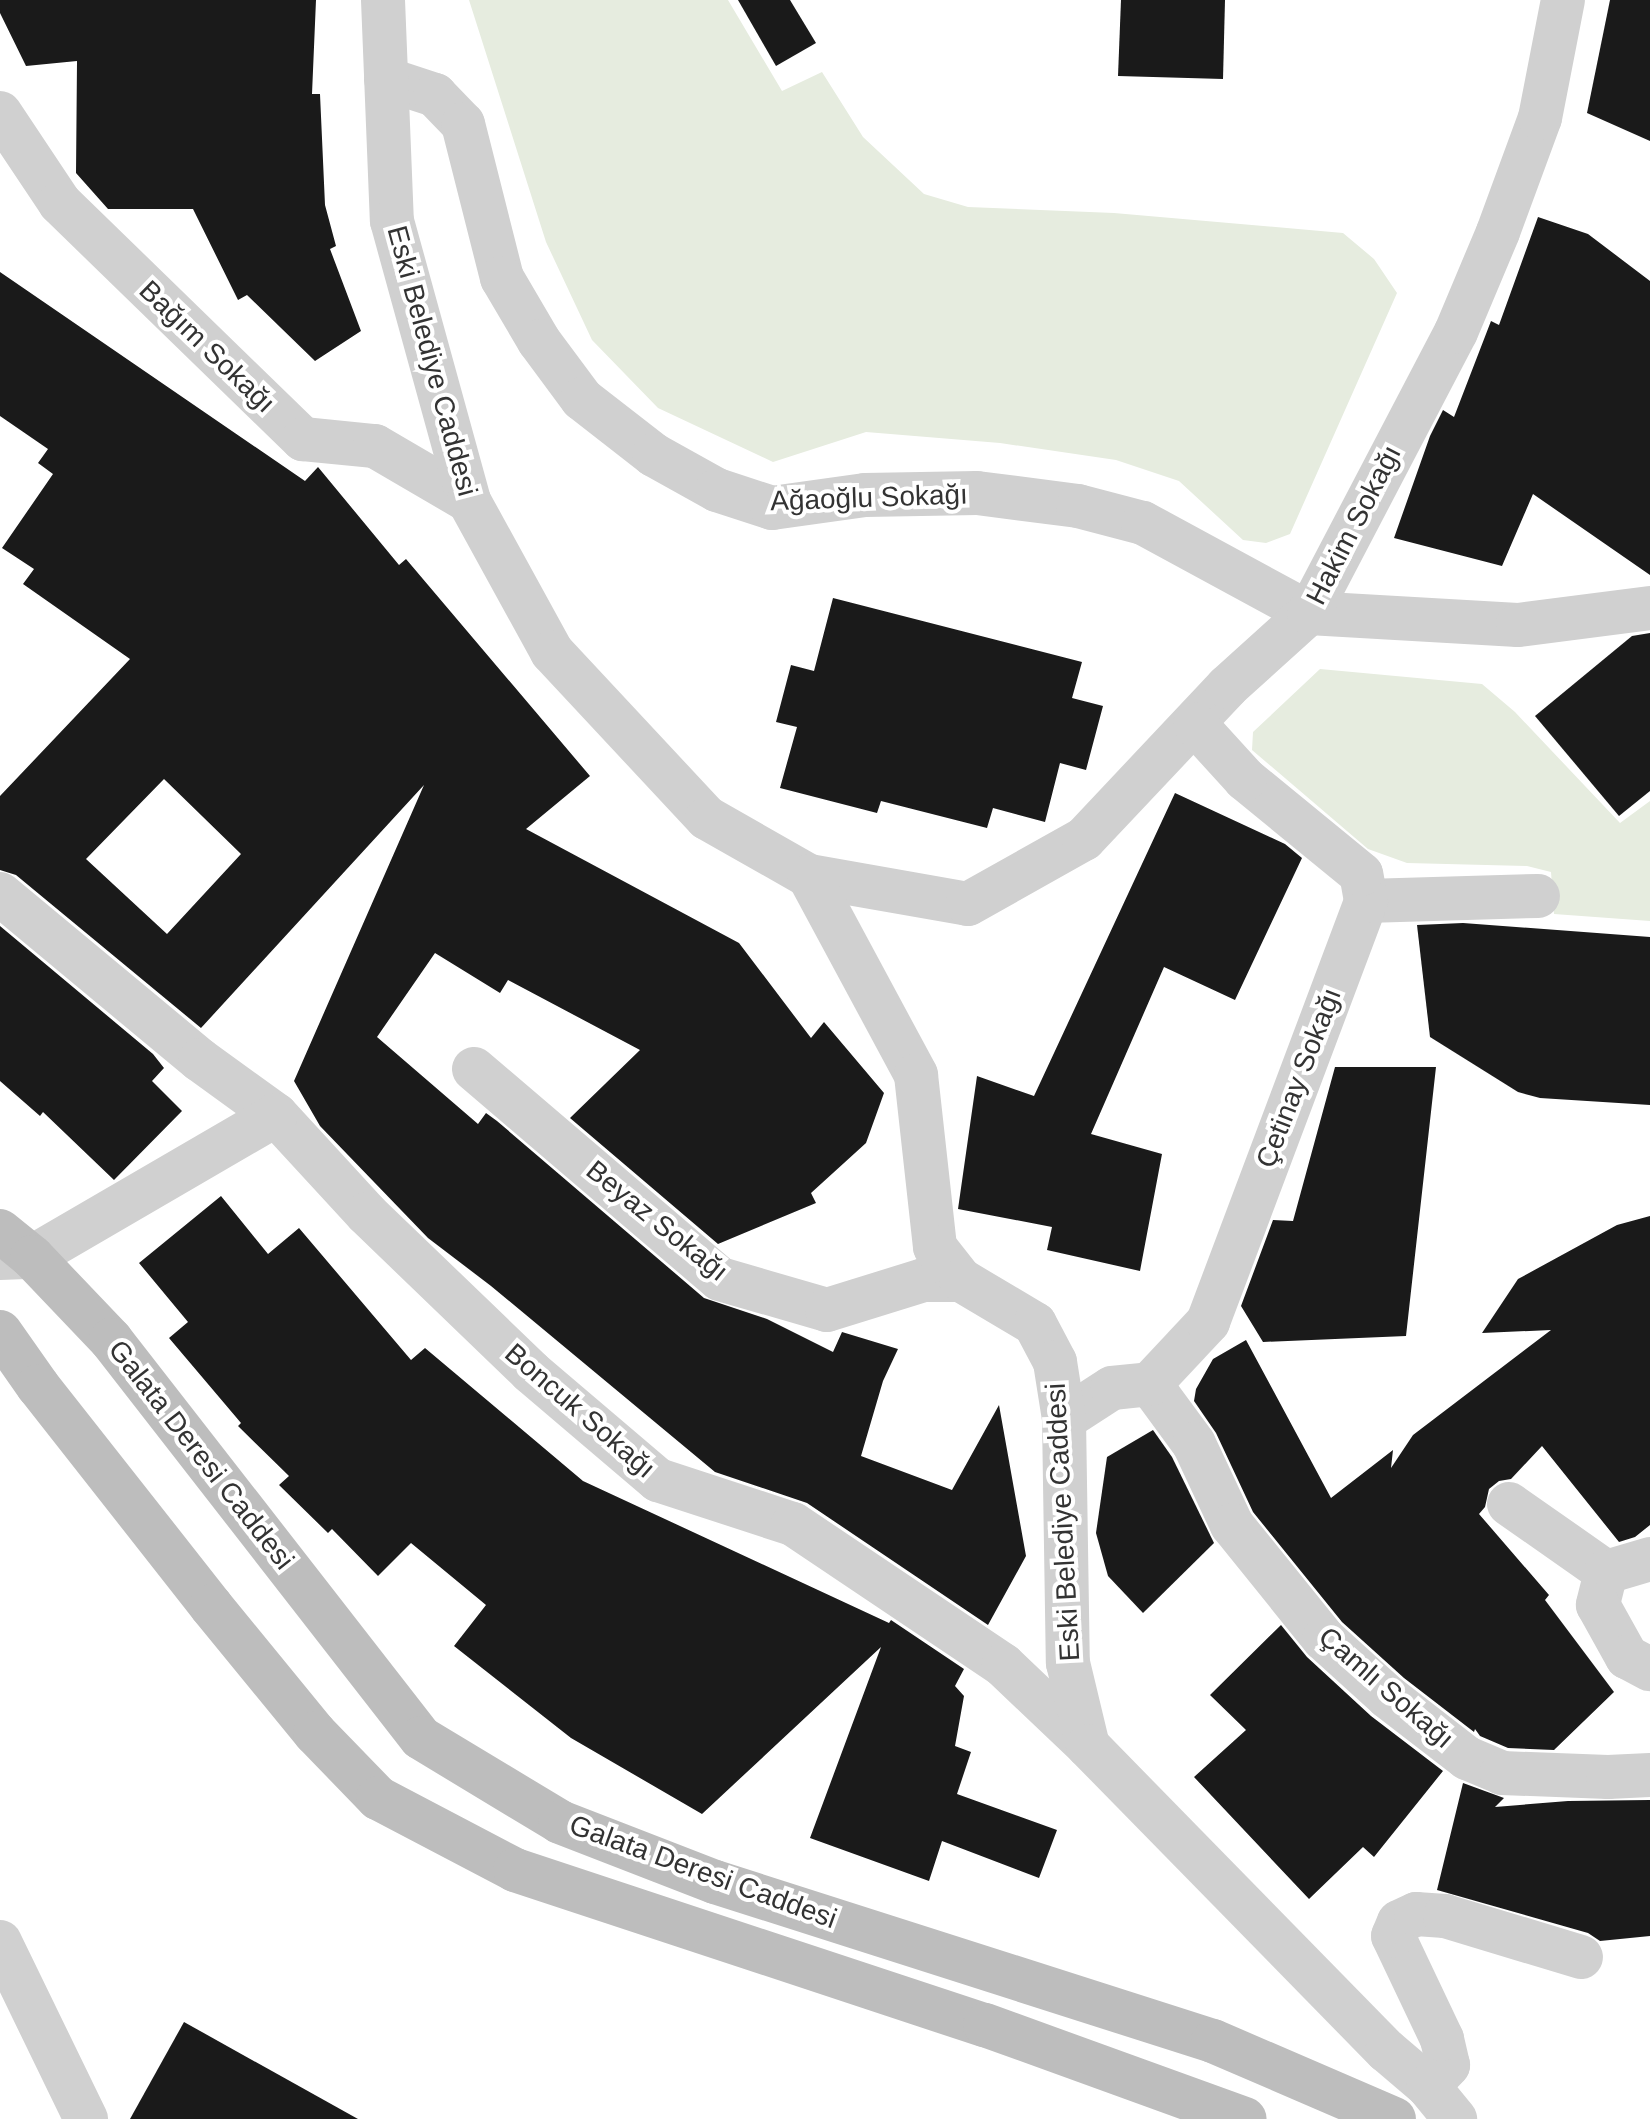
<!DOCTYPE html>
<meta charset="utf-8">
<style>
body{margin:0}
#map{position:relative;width:1650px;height:2119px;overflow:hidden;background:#fff;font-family:Arial,sans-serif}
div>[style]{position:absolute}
.green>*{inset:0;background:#e6ecdf}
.building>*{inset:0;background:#1a1a1a}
.minor>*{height:44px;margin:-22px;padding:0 22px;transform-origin:22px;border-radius:22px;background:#d0d0d0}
.tertiary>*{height:44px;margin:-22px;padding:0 22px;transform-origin:22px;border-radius:22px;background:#d0d0d0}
.secondary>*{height:44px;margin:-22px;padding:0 22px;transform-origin:22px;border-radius:22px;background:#bdbdbd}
span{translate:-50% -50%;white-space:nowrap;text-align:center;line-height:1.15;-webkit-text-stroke:8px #fff;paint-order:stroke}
.street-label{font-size:28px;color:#333}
</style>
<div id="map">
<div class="green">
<div style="clip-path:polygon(469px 0,728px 0,782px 91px,822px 72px,863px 137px,924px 194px,968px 207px,1114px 213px,1343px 233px,1374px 259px,1397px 293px,1290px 534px,1266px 543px,1243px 540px,1179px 481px,1116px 460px,1000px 443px,866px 432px,773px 462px,658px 408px,592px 340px,546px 242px)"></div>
<div style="clip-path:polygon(1320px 669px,1482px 684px,1515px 712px,1620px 823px,1650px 801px,1650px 921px,1554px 914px,1551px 872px,1527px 866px,1407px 863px,1368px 849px,1252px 750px,1253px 732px)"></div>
</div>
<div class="building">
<div style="clip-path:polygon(0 0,316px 0,312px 94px,320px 94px,325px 205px,336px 246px,330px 249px,361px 331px,315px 361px,247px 295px,238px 300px,193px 209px,108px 209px,76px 173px,77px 61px,26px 66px,0 13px)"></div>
<div style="clip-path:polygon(738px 0,790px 0,816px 43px,776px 66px)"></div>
<div style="clip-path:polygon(1121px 0,1225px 0,1223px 79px,1118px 76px)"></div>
<div style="clip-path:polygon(1610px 0,1650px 0,1650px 141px,1587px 113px)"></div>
<div style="clip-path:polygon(1538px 217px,1588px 234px,1650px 281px,1650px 575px,1533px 494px,1502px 566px,1394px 538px,1430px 436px,1443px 410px,1454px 417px,1491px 321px,1499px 325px)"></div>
<div style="clip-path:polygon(evenodd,0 272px,305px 481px,318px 467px,399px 565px,406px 559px,590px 776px,526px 829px,739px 943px,811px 1038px,824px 1022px,884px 1093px,866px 1143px,811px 1193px,816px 1203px,718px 1244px,570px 1118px,640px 1050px,508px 980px,500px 993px,435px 953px,377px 1037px,478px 1124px,486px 1113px,497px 1121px,704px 1298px,767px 1319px,833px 1352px,842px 1332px,898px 1349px,883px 1381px,861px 1456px,952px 1490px,999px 1405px,1026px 1556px,988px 1625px,807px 1503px,715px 1472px,491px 1286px,428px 1238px,320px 1126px,294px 1081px,424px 785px,201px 1028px,16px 875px,0 870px,0 796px,130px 659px,23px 584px,34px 569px,2px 548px,53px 474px,38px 463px,48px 449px,0 416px,0 272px,164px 779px,241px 854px,167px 934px,86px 859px,164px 779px)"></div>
<div style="clip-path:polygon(833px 598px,1082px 662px,1072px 698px,1103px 706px,1086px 770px,1060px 763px,1045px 822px,993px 808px,987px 828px,881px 801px,877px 813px,780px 788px,797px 727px,776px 722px,791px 665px,814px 671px)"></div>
<div style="clip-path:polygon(1650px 633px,1650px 791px,1619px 816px,1535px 716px,1632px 636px)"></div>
<div style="clip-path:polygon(1175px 793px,1285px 844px,1302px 858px,1235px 1000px,1164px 967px,1091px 1134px,1162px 1154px,1140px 1271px,1047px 1250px,1052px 1227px,958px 1209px,977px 1076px,1034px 1096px)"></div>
<div style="clip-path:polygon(1463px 923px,1650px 937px,1650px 1105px,1540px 1098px,1518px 1092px,1430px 1037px,1417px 925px)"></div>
<div style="clip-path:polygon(0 926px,153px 1054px,164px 1068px,152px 1081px,182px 1111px,114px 1180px,43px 1112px,40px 1116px,0 1081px)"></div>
<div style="clip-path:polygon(1335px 1067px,1436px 1067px,1406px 1336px,1263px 1342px,1241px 1306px,1273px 1220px,1293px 1221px)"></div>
<div style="clip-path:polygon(221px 1196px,268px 1254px,299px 1228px,411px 1360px,425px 1348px,583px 1481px,889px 1623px,891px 1620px,964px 1669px,955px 1686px,964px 1696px,955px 1746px,971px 1752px,957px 1794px,1057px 1830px,1039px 1878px,942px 1841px,929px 1881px,810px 1838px,881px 1647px,702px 1814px,571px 1738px,454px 1646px,486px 1605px,411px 1543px,378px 1576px,332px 1529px,328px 1533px,279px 1485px,289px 1476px,238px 1426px,241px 1423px,169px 1338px,188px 1322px,139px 1263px)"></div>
<div style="clip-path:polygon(1650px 1216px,1650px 1525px,1635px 1537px,1619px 1542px,1542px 1446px,1511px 1479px,1499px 1481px,1489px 1489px,1485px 1507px,1479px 1514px,1549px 1595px,1545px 1600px,1614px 1692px,1554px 1750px,1508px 1748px,1480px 1736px,1475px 1729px,1474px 1732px,1404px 1678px,1342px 1622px,1253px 1512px,1216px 1433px,1194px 1401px,1196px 1389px,1213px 1359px,1246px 1340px,1331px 1498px,1393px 1450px,1391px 1468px,1413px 1435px,1551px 1330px,1482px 1333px,1518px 1279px,1617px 1225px)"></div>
<div style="clip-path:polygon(1153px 1430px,1172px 1457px,1214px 1543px,1143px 1613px,1108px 1576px,1096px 1533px,1107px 1457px)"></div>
<div style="clip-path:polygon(1281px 1625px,1307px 1657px,1371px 1716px,1443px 1771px,1374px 1857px,1363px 1847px,1309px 1899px,1194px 1777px,1246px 1730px,1210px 1695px)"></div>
<div style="clip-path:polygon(1463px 1783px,1504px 1798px,1495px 1807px,1568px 1801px,1650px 1800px,1650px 1936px,1600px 1941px,1588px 1933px,1437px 1890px)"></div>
<div style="clip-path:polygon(184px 2022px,358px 2119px,130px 2119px)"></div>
</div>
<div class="minor">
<div style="left:386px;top:79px;width:52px;rotate:18.1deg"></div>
<div style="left:435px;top:95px;width:40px;rotate:46deg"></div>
<div style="left:463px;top:124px;width:159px;rotate:75.8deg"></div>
<div style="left:502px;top:278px;width:73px;rotate:59.6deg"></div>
<div style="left:539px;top:341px;width:72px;rotate:53.4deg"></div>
<div style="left:582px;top:399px;width:91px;rotate:37.9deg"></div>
<div style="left:654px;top:455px;width:72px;rotate:29.1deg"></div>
<div style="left:717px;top:490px;width:58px;rotate:18.1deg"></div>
<div style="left:772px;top:508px;width:94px;rotate:-8deg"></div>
<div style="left:865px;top:495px;width:112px;rotate:-1deg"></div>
<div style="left:977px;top:493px;width:102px;rotate:7.3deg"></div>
<div style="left:1078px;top:506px;width:67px;rotate:14.7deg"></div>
<div style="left:1143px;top:523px;width:189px;rotate:28.5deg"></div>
<div style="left:1309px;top:613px;width:209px;rotate:3.3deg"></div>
<div style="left:1518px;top:625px;width:133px;rotate:-7.3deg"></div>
<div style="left:0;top:113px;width:108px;rotate:56.3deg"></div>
<div style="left:60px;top:203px;width:339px;rotate:44.2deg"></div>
<div style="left:303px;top:439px;width:72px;rotate:5.6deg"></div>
<div style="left:375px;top:446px;width:109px;rotate:30.3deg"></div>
<div style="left:809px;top:876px;width:161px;rotate:10deg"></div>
<div style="left:968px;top:904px;width:133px;rotate:-29.3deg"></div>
<div style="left:1084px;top:839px;width:209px;rotate:-46.7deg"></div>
<div style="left:1227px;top:687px;width:110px;rotate:-42.1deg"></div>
<div style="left:1309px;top:613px;width:317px;rotate:-62.4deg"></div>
<div style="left:1456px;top:332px;width:108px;rotate:-67.2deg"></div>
<div style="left:1498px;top:232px;width:121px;rotate:-69.8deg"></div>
<div style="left:1540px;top:118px;width:120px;rotate:-79deg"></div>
<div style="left:0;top:894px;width:260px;rotate:39.7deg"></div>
<div style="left:200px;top:1060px;width:94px;rotate:35.9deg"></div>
<div style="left:276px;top:1115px;width:134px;rotate:47.4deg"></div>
<div style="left:367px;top:1214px;width:228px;rotate:43.9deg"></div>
<div style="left:531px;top:1372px;width:167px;rotate:40.4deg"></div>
<div style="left:658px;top:1480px;width:142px;rotate:18.1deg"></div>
<div style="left:793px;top:1524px;width:253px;rotate:33.9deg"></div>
<div style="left:1003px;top:1665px;width:117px;rotate:43.6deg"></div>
<div style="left:1366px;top:901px;width:172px;rotate:-1.7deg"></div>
<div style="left:474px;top:1069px;width:323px;rotate:40.5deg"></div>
<div style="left:720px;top:1279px;width:111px;rotate:16.2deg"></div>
<div style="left:827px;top:1310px;width:102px;rotate:-17.2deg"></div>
<div style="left:924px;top:1280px;width:37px"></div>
<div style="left:0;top:1258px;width:32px;rotate:-2deg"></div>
<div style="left:32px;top:1257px;width:282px;rotate:-30.2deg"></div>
<div style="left:1150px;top:1384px;width:74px;rotate:53.7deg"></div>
<div style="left:1194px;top:1444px;width:89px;rotate:64.9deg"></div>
<div style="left:1232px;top:1525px;width:146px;rotate:51.1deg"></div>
<div style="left:1324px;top:1639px;width:86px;rotate:42.2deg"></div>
<div style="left:1388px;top:1697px;width:100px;rotate:37.7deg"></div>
<div style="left:1467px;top:1758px;width:38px;rotate:23deg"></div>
<div style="left:1502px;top:1773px;width:106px;rotate:2.2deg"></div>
<div style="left:1608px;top:1777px;width:42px;rotate:-2.7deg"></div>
<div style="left:1064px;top:1419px;width:57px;rotate:-32.9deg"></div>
<div style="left:1112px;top:1388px;width:38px;rotate:-6deg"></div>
<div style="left:1150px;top:1384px;width:85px;rotate:-46.9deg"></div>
<div style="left:1208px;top:1322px;width:450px;rotate:-69.4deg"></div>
<div style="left:1366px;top:901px;width:27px;rotate:-100deg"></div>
<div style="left:1361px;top:874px;width:150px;rotate:-140.7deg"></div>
<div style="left:1245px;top:779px;width:74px;rotate:-132.3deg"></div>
<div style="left:1509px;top:1504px;width:118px;rotate:35deg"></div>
<div style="left:1650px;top:1559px;width:46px;rotate:163.5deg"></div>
<div style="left:1606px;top:1572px;width:34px;rotate:104deg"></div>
<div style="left:1598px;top:1605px;width:60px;rotate:60.9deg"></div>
<div style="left:1627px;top:1657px;width:26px;rotate:28deg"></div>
<div style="left:0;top:1942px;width:197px;rotate:64.1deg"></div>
<div style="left:1428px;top:2086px;width:29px;rotate:-46deg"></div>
<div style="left:1448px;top:2065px;width:27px;rotate:-103deg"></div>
<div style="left:1442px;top:2039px;width:114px;rotate:-115.4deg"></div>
<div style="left:1393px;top:1936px;width:15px;rotate:-67deg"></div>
<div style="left:1399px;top:1922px;width:19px;rotate:-25deg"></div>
<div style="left:1416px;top:1914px;width:29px;rotate:4deg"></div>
<div style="left:1445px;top:1916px;width:142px;rotate:16.8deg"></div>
</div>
<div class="tertiary">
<div style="left:383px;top:0;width:221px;rotate:87.7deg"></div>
<div style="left:392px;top:221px;width:290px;rotate:74.6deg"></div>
<div style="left:469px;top:501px;width:172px;rotate:61.2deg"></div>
<div style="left:552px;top:652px;width:227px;rotate:47deg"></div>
<div style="left:707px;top:818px;width:117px;rotate:29.6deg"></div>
<div style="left:809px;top:876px;width:226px;rotate:61.7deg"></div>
<div style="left:916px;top:1075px;width:173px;rotate:83.7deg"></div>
<div style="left:935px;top:1247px;width:42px;rotate:51.8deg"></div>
<div style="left:961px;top:1280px;width:86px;rotate:30.7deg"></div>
<div style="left:1035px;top:1324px;width:43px;rotate:62.2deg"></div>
<div style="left:1055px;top:1362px;width:58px;rotate:81deg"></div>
<div style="left:1064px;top:1419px;width:244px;rotate:89.1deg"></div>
<div style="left:1068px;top:1663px;width:85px;rotate:76.5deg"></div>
<div style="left:1088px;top:1746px;width:427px;rotate:45.6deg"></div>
<div style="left:1387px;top:2051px;width:54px;rotate:40.5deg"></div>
<div style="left:1428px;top:2086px;width:43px;rotate:50.7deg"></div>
</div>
<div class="secondary">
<div style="left:0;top:1231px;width:41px;rotate:39.1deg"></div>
<div style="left:32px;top:1257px;width:115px;rotate:46.4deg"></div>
<div style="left:111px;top:1340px;width:504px;rotate:52.09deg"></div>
<div style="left:421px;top:1738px;width:162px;rotate:31.1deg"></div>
<div style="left:560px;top:1822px;width:166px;rotate:21.2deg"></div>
<div style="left:715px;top:1882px;width:523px;rotate:17.71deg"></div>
<div style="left:1213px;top:2041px;width:197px;rotate:23.3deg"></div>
<div style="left:0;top:1332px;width:66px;rotate:54.9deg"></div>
<div style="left:38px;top:1386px;width:280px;rotate:51.8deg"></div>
<div style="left:211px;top:1606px;width:164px;rotate:50.7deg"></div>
<div style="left:315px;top:1733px;width:91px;rotate:45.9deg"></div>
<div style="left:378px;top:1798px;width:155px;rotate:27.7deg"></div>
<div style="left:515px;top:1870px;width:495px;rotate:18.3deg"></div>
<div style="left:985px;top:2025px;width:276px;rotate:19.9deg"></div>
</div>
<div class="street-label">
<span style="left:207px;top:347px;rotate:44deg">Bağım Sokağı</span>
<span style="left:432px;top:361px;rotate:75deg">Eski Belediye Caddesi</span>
<span style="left:869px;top:498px;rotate:-2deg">Ağaoğlu Sokağı</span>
<span style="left:1354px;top:525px;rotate:-63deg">Hakim Sokağı</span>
<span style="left:1299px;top:1078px;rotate:-69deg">Çetinay Sokağı</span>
<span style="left:657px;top:1221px;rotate:39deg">Beyaz Sokağı</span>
<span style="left:580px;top:1411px;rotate:41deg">Boncuk Sokağı</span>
<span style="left:201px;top:1455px;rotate:52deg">Galata Deresi Caddesi</span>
<span style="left:1063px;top:1522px;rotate:-93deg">Eski Belediye Caddesi</span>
<span style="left:1386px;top:1688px;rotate:41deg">Çamlı Sokağı</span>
<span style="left:703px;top:1872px;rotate:20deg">Galata Deresi Caddesi</span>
</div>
</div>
